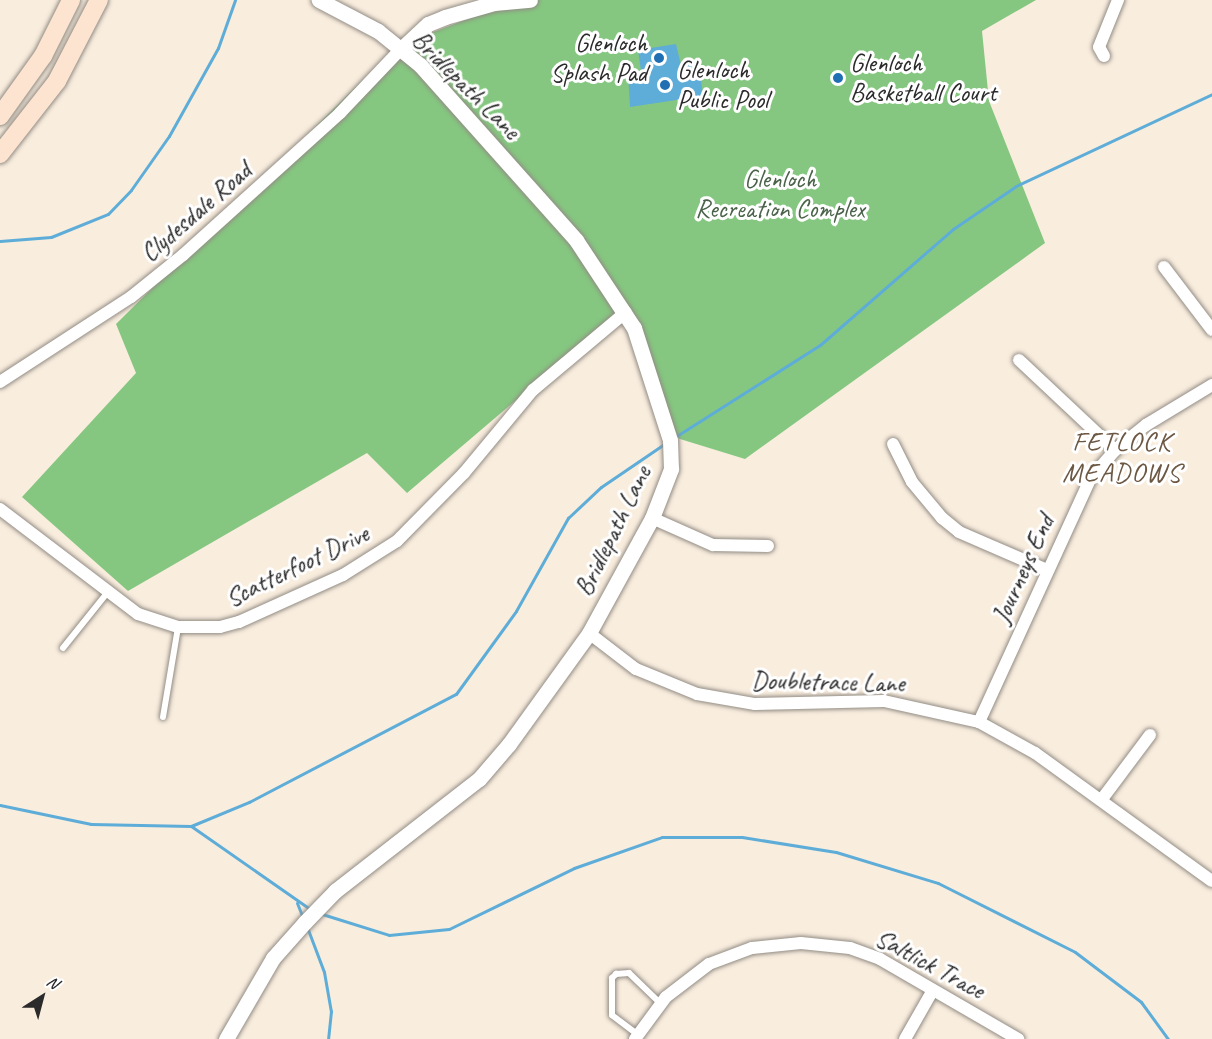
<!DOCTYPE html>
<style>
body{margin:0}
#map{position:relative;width:1212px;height:1039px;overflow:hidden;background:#f9edde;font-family:Caveat,sans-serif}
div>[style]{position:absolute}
.green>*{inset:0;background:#85c780}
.water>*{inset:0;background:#5eadd8}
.stream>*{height:3px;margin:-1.5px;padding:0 1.5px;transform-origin:1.5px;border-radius:1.5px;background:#5eadd8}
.roads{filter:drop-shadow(0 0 2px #928c84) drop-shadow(0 0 2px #928c84)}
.service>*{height:6px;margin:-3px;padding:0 3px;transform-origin:3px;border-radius:3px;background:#fff}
.minor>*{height:12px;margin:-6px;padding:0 6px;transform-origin:6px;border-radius:6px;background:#fff}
.tertiary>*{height:15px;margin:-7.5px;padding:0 7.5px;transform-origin:7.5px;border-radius:7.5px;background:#fff}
.secondary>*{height:18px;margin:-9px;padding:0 9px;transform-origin:9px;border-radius:9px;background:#fde4d1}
.dots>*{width:16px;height:16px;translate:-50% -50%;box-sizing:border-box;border:3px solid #fff;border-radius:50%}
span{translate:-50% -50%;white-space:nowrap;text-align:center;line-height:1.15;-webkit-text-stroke:6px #fff;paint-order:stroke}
.poi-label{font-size:26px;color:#2b2b2b}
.right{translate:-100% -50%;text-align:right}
.left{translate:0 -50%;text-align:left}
.street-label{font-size:26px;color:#2b2b2b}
.park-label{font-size:26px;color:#4a6249}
.neighbourhood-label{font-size:27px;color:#6c5743;letter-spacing:1.5px}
.north{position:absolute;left:12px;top:967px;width:60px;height:60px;-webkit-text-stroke:4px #fff;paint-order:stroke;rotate:36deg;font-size:16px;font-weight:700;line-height:24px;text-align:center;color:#2b2b2b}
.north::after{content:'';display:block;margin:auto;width:21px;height:27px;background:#2b2b2b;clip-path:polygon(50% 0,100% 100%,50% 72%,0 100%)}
</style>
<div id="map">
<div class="green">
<div style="clip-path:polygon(517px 0,1036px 0,982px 31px,989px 101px,1045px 243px,745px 459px,667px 435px,623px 309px,407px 493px,367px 453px,128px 591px,22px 497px,136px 373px,116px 324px,397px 46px)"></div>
</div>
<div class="water">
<div style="clip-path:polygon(676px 44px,681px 65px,699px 63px,703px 96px,630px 107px,628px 73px,641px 71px,638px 50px)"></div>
</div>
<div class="stream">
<div style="left:0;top:241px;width:51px;rotate:-4.5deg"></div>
<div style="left:51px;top:237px;width:61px;rotate:-22deg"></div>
<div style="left:108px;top:214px;width:33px;rotate:-46deg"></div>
<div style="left:131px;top:190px;width:66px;rotate:-54.9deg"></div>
<div style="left:169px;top:136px;width:101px;rotate:-60.9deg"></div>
<div style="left:218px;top:48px;width:51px;rotate:-70.5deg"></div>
<div style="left:675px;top:437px;width:172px;rotate:-32.4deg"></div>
<div style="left:820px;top:345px;width:176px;rotate:-41.1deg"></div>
<div style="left:953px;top:229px;width:76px;rotate:-34.3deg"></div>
<div style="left:1016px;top:186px;width:217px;rotate:-25.1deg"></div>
<div style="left:0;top:805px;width:93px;rotate:11.8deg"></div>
<div style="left:91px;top:824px;width:100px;rotate:1.1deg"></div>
<div style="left:191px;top:826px;width:63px;rotate:-22.5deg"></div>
<div style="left:249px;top:802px;width:233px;rotate:-27.6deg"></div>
<div style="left:456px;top:694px;width:102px;rotate:-54.1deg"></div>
<div style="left:516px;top:611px;width:107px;rotate:-60.8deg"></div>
<div style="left:568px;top:518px;width:45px;rotate:-43.2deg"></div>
<div style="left:601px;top:487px;width:76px;rotate:-34.3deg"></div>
<div style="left:191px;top:826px;width:145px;rotate:34.9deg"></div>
<div style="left:297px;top:903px;width:16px;rotate:68deg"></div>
<div style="left:322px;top:914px;width:70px;rotate:17.4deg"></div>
<div style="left:389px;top:935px;width:60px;rotate:-5.7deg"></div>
<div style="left:449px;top:929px;width:139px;rotate:-26deg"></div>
<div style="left:574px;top:868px;width:93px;rotate:-19.4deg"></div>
<div style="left:662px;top:837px;width:80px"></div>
<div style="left:742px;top:837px;width:95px;rotate:9.1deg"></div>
<div style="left:836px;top:852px;width:107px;rotate:16.9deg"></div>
<div style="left:938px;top:883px;width:153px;rotate:26.7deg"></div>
<div style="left:1075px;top:952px;width:83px;rotate:37.1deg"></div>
<div style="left:1141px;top:1002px;width:46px;rotate:53.9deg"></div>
<div style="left:307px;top:927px;width:48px;rotate:69.3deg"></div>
<div style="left:324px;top:972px;width:40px;rotate:80deg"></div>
<div style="left:331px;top:1011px;width:28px;rotate:96deg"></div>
</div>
<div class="roads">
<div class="service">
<div style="left:63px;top:648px;width:70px;rotate:-51.3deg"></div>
<div style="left:163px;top:717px;width:91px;rotate:-80.5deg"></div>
<div style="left:637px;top:1034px;width:31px;rotate:-143deg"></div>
<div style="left:612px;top:1015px;width:37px;rotate:-90deg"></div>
<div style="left:612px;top:978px;width:6px;rotate:-45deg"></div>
<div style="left:616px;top:974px;width:13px;rotate:-4deg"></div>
<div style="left:629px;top:973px;width:43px;rotate:44.1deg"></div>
</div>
<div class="minor">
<div style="left:1104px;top:56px;width:10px;rotate:-119deg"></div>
<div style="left:1099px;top:47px;width:51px;rotate:-68deg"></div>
<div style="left:1164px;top:267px;width:79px;rotate:52.7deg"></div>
<div style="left:1019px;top:360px;width:132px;rotate:43.2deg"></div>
<div style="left:0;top:382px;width:156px;rotate:-33deg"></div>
<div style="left:131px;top:297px;width:67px;rotate:-38.9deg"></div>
<div style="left:183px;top:255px;width:212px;rotate:-42.1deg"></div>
<div style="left:340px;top:113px;width:87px;rotate:-46.4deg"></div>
<div style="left:893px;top:444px;width:42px;rotate:63.4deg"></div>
<div style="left:912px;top:482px;width:47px;rotate:50.2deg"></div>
<div style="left:942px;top:518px;width:22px;rotate:39deg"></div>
<div style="left:959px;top:532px;width:96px;rotate:23.4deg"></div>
<div style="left:0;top:509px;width:173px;rotate:37.3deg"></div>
<div style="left:138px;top:614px;width:42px;rotate:18deg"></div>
<div style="left:178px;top:627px;width:42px"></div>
<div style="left:220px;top:627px;width:20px;rotate:-15deg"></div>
<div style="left:239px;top:622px;width:114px;rotate:-24.3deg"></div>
<div style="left:343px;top:575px;width:64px;rotate:-32.2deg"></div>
<div style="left:397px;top:541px;width:95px;rotate:-45.4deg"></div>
<div style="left:464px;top:473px;width:108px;rotate:-50.3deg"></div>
<div style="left:533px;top:390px;width:121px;rotate:-40deg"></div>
<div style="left:652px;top:518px;width:67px;rotate:23.9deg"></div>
<div style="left:713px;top:545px;width:55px;rotate:1deg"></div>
<div style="left:589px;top:633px;width:59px;rotate:37.5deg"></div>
<div style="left:636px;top:669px;width:66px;rotate:22.3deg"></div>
<div style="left:697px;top:694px;width:59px;rotate:9.8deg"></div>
<div style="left:755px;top:704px;width:129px;rotate:-1.3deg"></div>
<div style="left:884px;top:701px;width:97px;rotate:12.5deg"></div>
<div style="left:979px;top:722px;width:64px;rotate:29deg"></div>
<div style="left:1035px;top:753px;width:218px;rotate:35.9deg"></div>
<div style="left:979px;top:722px;width:267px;rotate:-65.4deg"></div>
<div style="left:1090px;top:479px;width:38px;rotate:-49deg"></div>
<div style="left:1115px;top:450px;width:40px;rotate:-39deg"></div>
<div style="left:1146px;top:425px;width:77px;rotate:-31.2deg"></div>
<div style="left:1102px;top:799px;width:80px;rotate:-53.1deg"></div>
<div style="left:635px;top:1039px;width:52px;rotate:-53.6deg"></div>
<div style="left:666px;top:997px;width:54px;rotate:-37.5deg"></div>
<div style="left:709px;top:964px;width:46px;rotate:-20.4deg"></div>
<div style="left:752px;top:948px;width:49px;rotate:-5.8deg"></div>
<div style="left:801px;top:943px;width:49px;rotate:5.8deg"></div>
<div style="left:850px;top:948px;width:32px;rotate:20deg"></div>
<div style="left:880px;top:959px;width:160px;rotate:30.1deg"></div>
<div style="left:905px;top:1039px;width:56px;rotate:-60.3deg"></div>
</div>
<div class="tertiary">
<div style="left:400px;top:50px;width:38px;rotate:-43deg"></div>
<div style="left:428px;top:24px;width:18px;rotate:-22deg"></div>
<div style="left:445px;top:17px;width:51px;rotate:-15.9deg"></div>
<div style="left:494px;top:3px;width:36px;rotate:-5deg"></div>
<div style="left:226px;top:1039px;width:94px;rotate:-59.9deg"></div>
<div style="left:273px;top:958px;width:48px;rotate:-48.4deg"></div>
<div style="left:305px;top:922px;width:43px;rotate:-45.9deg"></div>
<div style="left:335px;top:891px;width:182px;rotate:-37.9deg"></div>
<div style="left:479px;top:779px;width:46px;rotate:-49.4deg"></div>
<div style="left:509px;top:744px;width:137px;rotate:-54.2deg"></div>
<div style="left:589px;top:633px;width:131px;rotate:-61.3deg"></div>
<div style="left:652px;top:518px;width:53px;rotate:-68.8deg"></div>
<div style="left:671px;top:469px;width:29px;rotate:-92deg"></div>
<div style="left:670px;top:440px;width:118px;rotate:-107.8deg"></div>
<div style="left:634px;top:328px;width:105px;rotate:-123.4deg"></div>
<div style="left:576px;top:240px;width:234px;rotate:-131.7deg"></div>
<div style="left:420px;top:65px;width:54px;rotate:-141deg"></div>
<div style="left:378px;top:31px;width:67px;rotate:-152.3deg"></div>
</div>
<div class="secondary">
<div style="left:0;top:116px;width:74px;rotate:-54.4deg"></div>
<div style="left:43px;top:56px;width:63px;rotate:-63.4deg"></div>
<div style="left:0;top:154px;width:93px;rotate:-52deg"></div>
<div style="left:57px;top:81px;width:91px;rotate:-62.6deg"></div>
</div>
</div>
<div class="dots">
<div style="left:659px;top:58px;background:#1f6fb2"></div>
<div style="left:838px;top:78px;background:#1f6fb2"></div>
<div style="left:665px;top:85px;background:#1f6fb2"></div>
</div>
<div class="poi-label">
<span class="right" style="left:647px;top:58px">Glenloch<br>Splash Pad</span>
<span class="left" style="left:850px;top:78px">Glenloch<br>Basketball Court</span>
<span class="left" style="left:677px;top:85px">Glenloch<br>Public Pool</span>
</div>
<div class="street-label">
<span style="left:466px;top:85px;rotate:45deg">Bridlepath Lane</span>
<span style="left:196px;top:212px;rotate:-41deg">Clydesdale Road</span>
<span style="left:613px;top:531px;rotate:-64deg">Bridlepath Lane</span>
<span style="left:297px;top:566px;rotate:-26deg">Scatterfoot Drive</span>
<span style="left:1023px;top:569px;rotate:-66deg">Journeys End</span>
<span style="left:828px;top:682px;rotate:1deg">Doubletrace Lane</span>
<span style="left:930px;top:964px;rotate:28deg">Saltlick Trace</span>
</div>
<div class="park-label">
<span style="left:780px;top:194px">Glenloch<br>Recreation Complex</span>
</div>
<div class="neighbourhood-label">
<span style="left:1122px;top:457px">FETLOCK<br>MEADOWS</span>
</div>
<div class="north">N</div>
</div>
